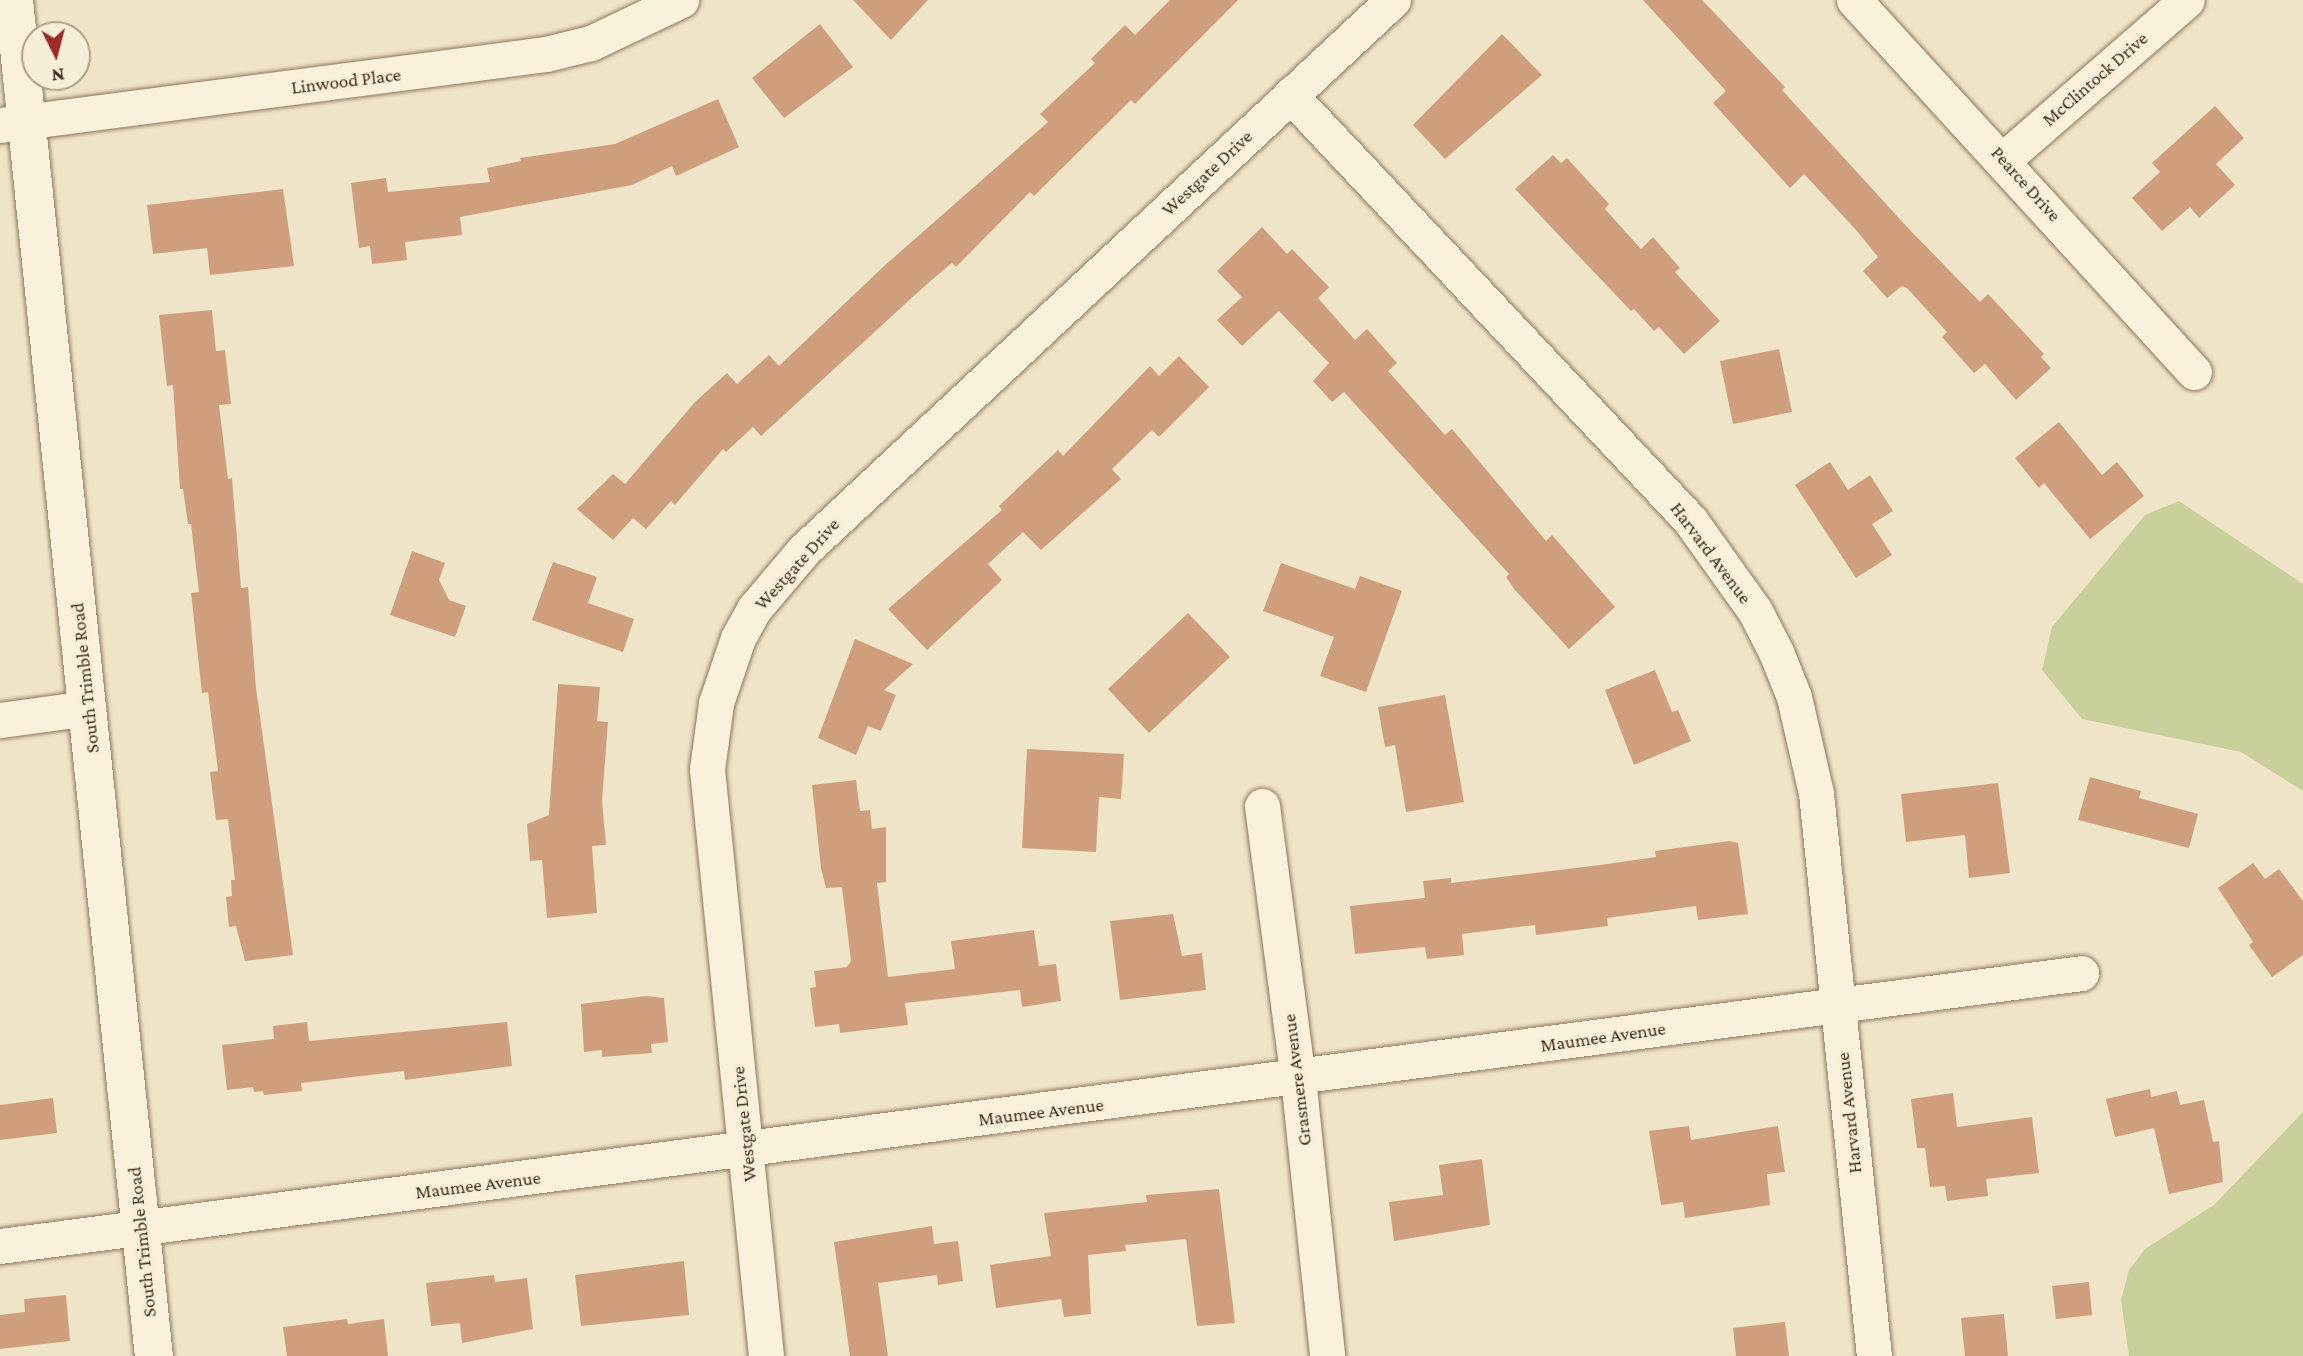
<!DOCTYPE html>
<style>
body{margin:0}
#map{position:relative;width:2303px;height:1356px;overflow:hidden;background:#f0e4c8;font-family:"Crimson Pro",serif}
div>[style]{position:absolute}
.green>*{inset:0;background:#c9cf9b}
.building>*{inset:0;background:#cf9f7d}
.roads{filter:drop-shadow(0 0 2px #8d765c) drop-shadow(0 0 2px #8d765c)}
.street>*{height:35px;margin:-17.5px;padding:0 17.5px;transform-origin:17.5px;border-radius:17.5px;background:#faf1dc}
.secondary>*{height:38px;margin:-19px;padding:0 19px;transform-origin:19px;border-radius:19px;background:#faf1dc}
span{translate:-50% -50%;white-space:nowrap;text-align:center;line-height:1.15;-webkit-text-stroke:5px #f7eed8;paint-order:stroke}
.street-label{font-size:19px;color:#3d2e20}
.north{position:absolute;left:21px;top:21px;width:70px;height:70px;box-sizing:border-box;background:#f7eed8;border:2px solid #ada18e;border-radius:50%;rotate:174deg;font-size:19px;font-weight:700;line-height:28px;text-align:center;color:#3d2e20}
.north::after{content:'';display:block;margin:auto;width:24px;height:32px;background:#9e2a2b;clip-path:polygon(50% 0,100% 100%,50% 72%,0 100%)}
</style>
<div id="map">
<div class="green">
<div style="clip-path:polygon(2179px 501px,2303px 584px,2303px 791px,2241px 752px,2082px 719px,2042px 670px,2052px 627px,2145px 515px)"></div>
<div style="clip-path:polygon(2303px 1112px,2303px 1356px,2129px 1356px,2121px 1300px,2129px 1270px,2145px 1249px,2214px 1205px)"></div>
</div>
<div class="building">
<div style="clip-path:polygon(853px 0,928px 0,891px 40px)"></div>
<div style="clip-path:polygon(1170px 0,1238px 0,1135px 104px,1131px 100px,1034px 196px,1030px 192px,956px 267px,952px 263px,927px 284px,761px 436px,753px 427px,726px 452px,723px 449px,675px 505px,671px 501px,646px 529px,633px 518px,613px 540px,577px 509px,613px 474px,625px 484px,695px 402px,727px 373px,737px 384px,769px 355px,779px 366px,883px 267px,1048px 122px,1040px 114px,1095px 63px,1091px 59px,1125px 25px,1135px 35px)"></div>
<div style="clip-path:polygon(1643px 0,1702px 0,1785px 87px,1782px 90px,1908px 228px,1980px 302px,1988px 294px,2044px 354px,2041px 357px,2051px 368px,2016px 400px,1985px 364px,1974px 373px,1942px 337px,1947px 332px,1907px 288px,1902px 286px,1887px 298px,1863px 271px,1878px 257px,1857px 231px,1804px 174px,1790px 188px,1713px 103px,1726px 91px)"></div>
<div style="clip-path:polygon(820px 24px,853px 67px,784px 118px,752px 78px)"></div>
<div style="clip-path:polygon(1502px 34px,1542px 75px,1445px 159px,1413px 125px)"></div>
<div style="clip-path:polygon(718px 99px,739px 147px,676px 176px,672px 166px,632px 185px,460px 217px,462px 235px,405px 242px,407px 260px,372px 264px,370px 246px,359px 248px,351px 183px,386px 178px,388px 192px,490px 182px,487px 168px,521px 161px,520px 158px,615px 144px)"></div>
<div style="clip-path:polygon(2215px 106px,2244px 138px,2216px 164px,2235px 185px,2199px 218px,2190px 207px,2162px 231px,2132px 198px,2160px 172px,2152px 163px)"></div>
<div style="clip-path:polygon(1553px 155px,1561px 163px,1567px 158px,1609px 204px,1605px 209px,1641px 249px,1653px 237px,1680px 268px,1675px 272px,1720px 321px,1684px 354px,1659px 327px,1654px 331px,1634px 309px,1631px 311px,1515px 189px)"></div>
<div style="clip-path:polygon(283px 189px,294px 266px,210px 275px,207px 248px,153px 254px,147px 205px)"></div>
<div style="clip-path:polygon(1262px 227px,1287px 254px,1292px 249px,1329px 287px,1318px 298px,1355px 340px,1367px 329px,1397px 363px,1388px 371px,1445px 435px,1452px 429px,1546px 541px,1552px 535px,1615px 607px,1569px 649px,1515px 590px,1506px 577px,1509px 574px,1344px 392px,1332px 402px,1313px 381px,1329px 363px,1279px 311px,1242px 346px,1217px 320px,1242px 297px,1217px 271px)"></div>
<div style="clip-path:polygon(212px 310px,216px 351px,225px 350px,231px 404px,219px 405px,228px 479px,232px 478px,241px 588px,248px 587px,256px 688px,293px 955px,245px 961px,236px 926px,229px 927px,226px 897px,232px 896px,231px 880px,235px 880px,228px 819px,216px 820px,210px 772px,218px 771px,208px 692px,202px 693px,191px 593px,199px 592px,191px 524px,188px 524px,183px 489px,180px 489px,173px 385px,167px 386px,159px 315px)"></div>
<div style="clip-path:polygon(1779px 349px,1792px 412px,1733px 424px,1720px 361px)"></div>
<div style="clip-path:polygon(1179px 356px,1209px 387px,1159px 437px,1152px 430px,1112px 469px,1121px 479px,1041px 550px,1023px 532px,988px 564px,1002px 580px,927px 650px,888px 609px,1002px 510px,999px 506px,1058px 450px,1063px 456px,1150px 366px,1159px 376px)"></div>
<div style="clip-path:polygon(2059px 422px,2102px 475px,2117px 462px,2144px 496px,2090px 539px,2044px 483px,2039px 488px,2015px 458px)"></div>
<div style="clip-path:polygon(1830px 462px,1848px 490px,1870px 475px,1893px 511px,1872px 524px,1892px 555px,1856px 578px,1795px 485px)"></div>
<div style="clip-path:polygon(412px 551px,445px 563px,439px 580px,449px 600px,466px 606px,455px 637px,390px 615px)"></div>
<div style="clip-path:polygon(553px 562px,597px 577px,588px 603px,634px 619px,623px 652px,532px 620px)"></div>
<div style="clip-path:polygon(1281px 563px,1355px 589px,1360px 576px,1402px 591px,1366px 692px,1320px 676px,1334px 637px,1263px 611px)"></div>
<div style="clip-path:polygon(1188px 613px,1230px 657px,1149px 733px,1108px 689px)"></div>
<div style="clip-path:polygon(855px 639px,913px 664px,884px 690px,896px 695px,881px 731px,868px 726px,856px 755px,818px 738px)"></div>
<div style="clip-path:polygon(1655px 670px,1672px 712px,1678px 710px,1691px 741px,1634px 765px,1605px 690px)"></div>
<div style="clip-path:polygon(558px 684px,600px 687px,597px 721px,608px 722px,602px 801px,606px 845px,592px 846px,597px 913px,547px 918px,542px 860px,530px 861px,527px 824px,549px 815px)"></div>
<div style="clip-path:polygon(1445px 695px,1464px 802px,1406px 812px,1395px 745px,1385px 747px,1378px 707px)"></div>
<div style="clip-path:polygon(1027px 749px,1124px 754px,1121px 799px,1099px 797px,1096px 852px,1022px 848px)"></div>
<div style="clip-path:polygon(2090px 777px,2141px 791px,2139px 798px,2198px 814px,2189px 848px,2078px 820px)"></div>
<div style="clip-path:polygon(856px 780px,860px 811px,870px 810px,872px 829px,886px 827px,886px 882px,877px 883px,888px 977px,955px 969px,951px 941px,1034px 930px,1039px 966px,1056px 964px,1061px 1001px,1022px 1007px,1020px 990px,905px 1003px,908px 1025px,840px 1033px,839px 1024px,815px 1027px,810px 988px,816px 987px,814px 971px,847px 967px,851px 961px,842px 887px,826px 888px,821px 868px,812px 785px)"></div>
<div style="clip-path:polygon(1998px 783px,2010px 873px,1969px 878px,1965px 835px,1906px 842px,1901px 794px)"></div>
<div style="clip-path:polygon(1730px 841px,1738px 843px,1748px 914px,1698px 920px,1696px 906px,1607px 918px,1608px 926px,1536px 935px,1535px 925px,1462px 934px,1464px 955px,1427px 959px,1425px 947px,1355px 954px,1350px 906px,1425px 898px,1423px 881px,1451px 878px,1451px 883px,1600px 865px,1656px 857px,1655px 851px)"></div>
<div style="clip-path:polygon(2253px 863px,2265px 879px,2279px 869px,2303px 901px,2303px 955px,2272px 977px,2249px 945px,2253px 942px,2218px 888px)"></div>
<div style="clip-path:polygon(1173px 914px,1182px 956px,1202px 953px,1206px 990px,1120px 1000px,1110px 921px)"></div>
<div style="clip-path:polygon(646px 996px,664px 998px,668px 1042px,651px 1044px,652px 1053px,602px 1057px,602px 1050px,584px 1052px,581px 1004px)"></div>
<div style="clip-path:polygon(307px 1022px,309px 1041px,507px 1022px,512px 1066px,405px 1080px,404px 1071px,301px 1083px,302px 1091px,264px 1095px,263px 1091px,254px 1092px,253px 1087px,227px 1090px,222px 1045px,274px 1039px,273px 1026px)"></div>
<div style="clip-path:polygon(2150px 1089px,2151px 1097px,2177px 1091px,2180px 1105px,2204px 1100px,2213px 1142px,2219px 1141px,2223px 1182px,2169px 1194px,2154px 1128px,2115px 1137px,2106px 1099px)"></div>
<div style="clip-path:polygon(1953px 1093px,1957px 1127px,2032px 1117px,2039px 1173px,1986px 1179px,1988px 1196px,1947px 1201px,1945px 1186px,1930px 1187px,1925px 1148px,1917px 1148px,1911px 1099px)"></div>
<div style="clip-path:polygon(53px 1098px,57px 1133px,0 1140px,0 1105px)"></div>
<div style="clip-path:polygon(1689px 1126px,1691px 1140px,1778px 1126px,1785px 1172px,1767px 1174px,1770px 1205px,1685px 1218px,1683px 1202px,1661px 1205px,1649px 1131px)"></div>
<div style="clip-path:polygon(1482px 1159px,1490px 1225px,1394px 1241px,1389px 1202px,1443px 1195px,1439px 1165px)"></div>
<div style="clip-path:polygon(1219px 1189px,1235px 1323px,1197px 1326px,1186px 1239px,1125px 1245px,1126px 1251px,1088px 1255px,1091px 1314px,1064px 1317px,1061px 1299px,996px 1308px,990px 1265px,1051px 1256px,1044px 1213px,1147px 1202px,1146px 1195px)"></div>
<div style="clip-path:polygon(932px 1226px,934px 1244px,958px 1241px,963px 1281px,938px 1285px,937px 1275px,878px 1283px,888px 1356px,850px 1356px,834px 1242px)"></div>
<div style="clip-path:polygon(684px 1261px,689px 1315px,581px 1326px,575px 1275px)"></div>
<div style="clip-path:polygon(494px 1275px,495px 1282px,527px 1278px,533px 1329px,462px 1343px,460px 1323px,431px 1326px,426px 1283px)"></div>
<div style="clip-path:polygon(2089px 1282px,2092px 1315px,2056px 1319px,2052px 1286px)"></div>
<div style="clip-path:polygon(66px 1295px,70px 1341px,0 1349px,0 1315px,25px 1312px,24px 1299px)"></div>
<div style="clip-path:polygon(2004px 1314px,2008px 1356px,1965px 1356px,1961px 1318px)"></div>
<div style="clip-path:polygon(347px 1319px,348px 1324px,384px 1319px,388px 1356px,287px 1356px,283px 1327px)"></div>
<div style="clip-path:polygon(1785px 1322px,1789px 1356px,1736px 1356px,1733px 1328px)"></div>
</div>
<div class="roads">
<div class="street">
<div style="left:1854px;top:0;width:504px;rotate:47.57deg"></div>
<div style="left:1290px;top:95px;width:584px;rotate:46.74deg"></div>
<div style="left:1690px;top:520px;width:112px;rotate:54.5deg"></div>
<div style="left:1755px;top:611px;width:46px;rotate:62.9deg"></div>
<div style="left:1776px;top:652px;width:48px;rotate:68.2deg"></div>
<div style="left:1794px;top:697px;width:98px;rotate:77.1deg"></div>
<div style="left:1816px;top:793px;width:566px;rotate:84.12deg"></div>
<div style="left:0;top:125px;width:551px;rotate:-7.41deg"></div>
<div style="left:546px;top:54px;width:46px;rotate:-13.7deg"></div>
<div style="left:591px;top:43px;width:100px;rotate:-25.5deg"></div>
<div style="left:2004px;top:159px;width:242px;rotate:-41deg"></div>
<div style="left:0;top:720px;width:89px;rotate:-7.8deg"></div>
<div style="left:1262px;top:806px;width:274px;rotate:82.5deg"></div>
<div style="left:1298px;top:1078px;width:280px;rotate:84deg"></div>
<div style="left:0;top:1246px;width:2099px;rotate:-7.47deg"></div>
<div style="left:766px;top:1356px;width:590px;rotate:-95.74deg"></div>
<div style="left:707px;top:769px;width:67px;rotate:-82.2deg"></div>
<div style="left:716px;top:703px;width:69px;rotate:-71.3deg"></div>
<div style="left:738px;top:638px;width:33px;rotate:-61deg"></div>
<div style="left:754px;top:609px;width:77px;rotate:-49.7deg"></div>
<div style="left:804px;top:550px;width:806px;rotate:-43.04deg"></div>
</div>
<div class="secondary">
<div style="left:14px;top:0;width:1363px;rotate:84.11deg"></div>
</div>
</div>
<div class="street-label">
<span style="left:2095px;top:79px;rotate:-41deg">McClintock Drive</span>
<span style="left:346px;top:81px;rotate:-7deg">Linwood Place</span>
<span style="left:1207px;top:173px;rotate:-43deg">Westgate Drive</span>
<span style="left:2026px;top:184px;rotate:48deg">Pearce Drive</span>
<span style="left:1711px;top:553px;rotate:53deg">Harvard Avenue</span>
<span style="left:797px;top:564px;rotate:-48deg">Westgate Drive</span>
<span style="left:85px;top:678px;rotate:-96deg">South Trimble Road</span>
<span style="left:1603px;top:1037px;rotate:-8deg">Maumee Avenue</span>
<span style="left:1297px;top:1080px;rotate:-97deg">Grasmere Avenue</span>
<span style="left:1041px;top:1112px;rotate:-7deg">Maumee Avenue</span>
<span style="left:1849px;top:1113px;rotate:-96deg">Harvard Avenue</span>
<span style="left:744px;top:1124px;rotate:-96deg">Westgate Drive</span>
<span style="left:478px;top:1185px;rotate:-7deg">Maumee Avenue</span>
<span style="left:142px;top:1242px;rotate:-96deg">South Trimble Road</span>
</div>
<div class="north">N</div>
</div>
